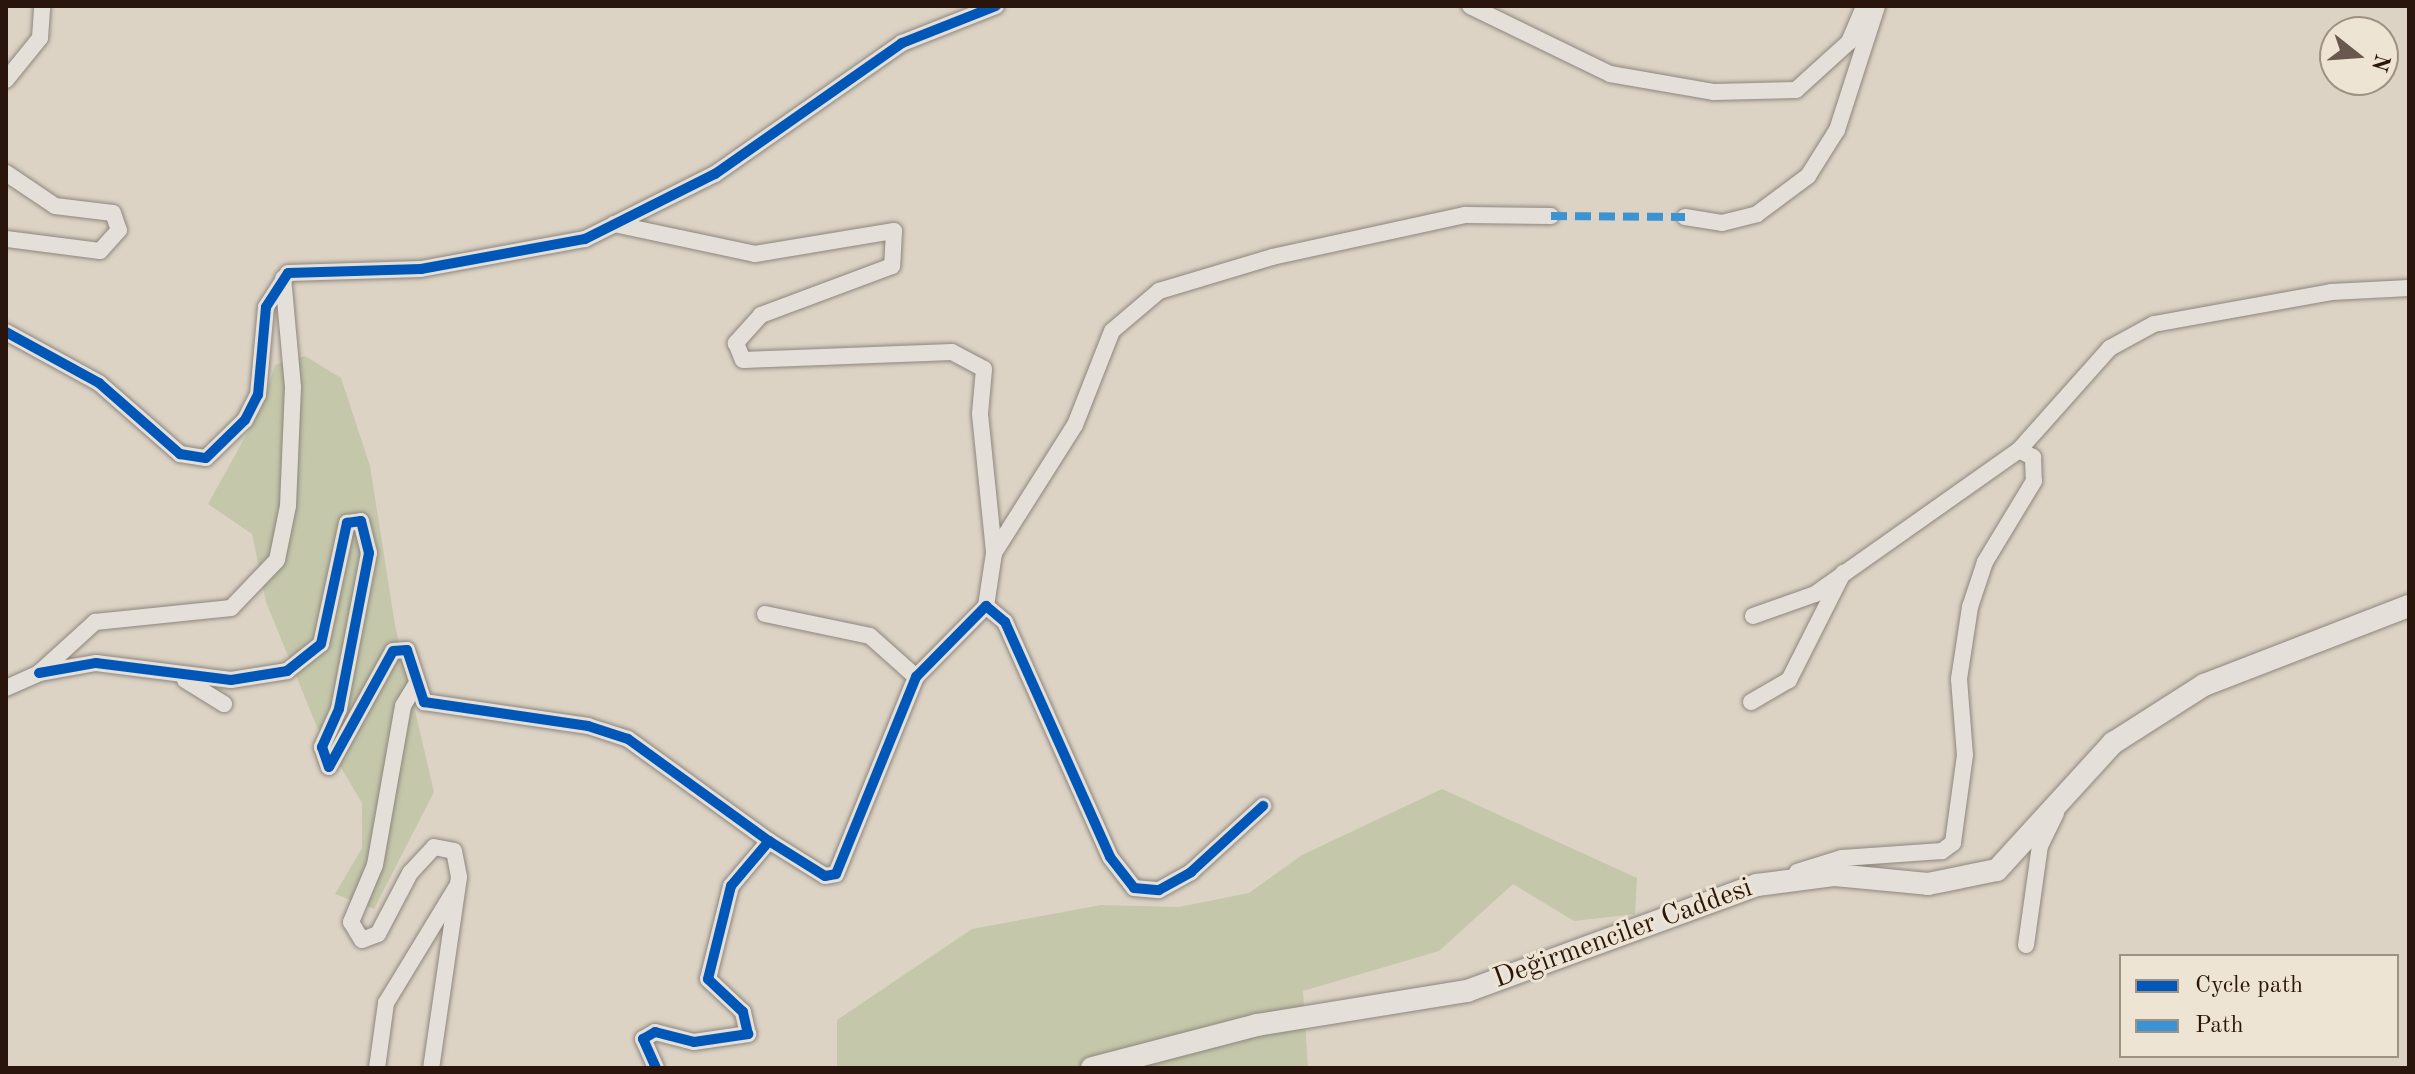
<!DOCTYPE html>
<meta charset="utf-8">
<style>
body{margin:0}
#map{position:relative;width:2415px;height:1074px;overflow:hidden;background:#dcd3c5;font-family:"Old Standard TT",serif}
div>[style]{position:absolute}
.green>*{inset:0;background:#c4c7aa}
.roads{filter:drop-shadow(0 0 2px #8e867d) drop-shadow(0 0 2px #8e867d)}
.street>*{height:16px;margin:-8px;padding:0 8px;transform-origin:8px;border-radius:8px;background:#e4e0d9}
.secondary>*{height:22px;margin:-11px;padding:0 11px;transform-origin:11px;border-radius:11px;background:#e4e0d9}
.quiet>*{height:8px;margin-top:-4px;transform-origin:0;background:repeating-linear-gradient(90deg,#3c93d2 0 16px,transparent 0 24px)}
.cycleway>*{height:10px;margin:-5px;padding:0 5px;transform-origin:5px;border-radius:5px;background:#0057b8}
span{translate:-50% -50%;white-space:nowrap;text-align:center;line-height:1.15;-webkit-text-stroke:6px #eee4d3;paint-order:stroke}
.street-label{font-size:28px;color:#29150c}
.frame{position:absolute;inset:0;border:8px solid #29150c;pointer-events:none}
.legend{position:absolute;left:2119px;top:954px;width:280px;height:104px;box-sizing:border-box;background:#eee4d3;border:2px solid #9f9183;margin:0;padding:10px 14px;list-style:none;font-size:24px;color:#29150c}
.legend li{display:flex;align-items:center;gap:16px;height:40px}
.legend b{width:40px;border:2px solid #9f9183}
.north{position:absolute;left:2319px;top:16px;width:80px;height:80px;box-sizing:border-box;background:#eee4d3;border:2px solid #9f9183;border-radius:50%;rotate:107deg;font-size:22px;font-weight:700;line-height:32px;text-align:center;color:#29150c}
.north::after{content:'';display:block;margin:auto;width:28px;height:36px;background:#68584d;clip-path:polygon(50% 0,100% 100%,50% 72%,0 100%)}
</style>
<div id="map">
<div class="green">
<div style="clip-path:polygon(305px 356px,341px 378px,370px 466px,395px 625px,434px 792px,374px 909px,335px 894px,362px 848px,362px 803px,317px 727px,266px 602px,252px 534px,208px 504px,260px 410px,275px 365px)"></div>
<div style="clip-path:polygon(1442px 789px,1637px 878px,1635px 914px,1574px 921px,1513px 884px,1439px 951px,1303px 991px,1308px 1068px,837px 1068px,837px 1020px,972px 929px,1101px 905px,1179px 907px,1249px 893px,1302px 855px)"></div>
</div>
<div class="roads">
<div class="street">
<div style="left:1470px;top:6px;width:156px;rotate:25.9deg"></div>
<div style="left:1610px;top:74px;width:106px;rotate:9.8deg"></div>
<div style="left:1714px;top:92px;width:82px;rotate:-1.4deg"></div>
<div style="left:1796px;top:90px;width:72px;rotate:-42.2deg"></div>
<div style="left:1849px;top:42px;width:39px;rotate:-67deg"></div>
<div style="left:6px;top:80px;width:54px;rotate:-51deg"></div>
<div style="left:40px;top:38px;width:32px;rotate:-86deg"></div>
<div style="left:6px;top:173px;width:59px;rotate:34deg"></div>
<div style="left:55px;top:206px;width:58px;rotate:6.9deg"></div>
<div style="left:113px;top:213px;width:18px;rotate:71deg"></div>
<div style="left:119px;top:230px;width:28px;rotate:132deg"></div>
<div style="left:100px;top:251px;width:95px;rotate:-172.7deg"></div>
<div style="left:1685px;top:217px;width:37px;rotate:9deg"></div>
<div style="left:1722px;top:223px;width:36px;rotate:-14deg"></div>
<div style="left:1757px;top:214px;width:64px;rotate:-36.7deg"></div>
<div style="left:1808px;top:176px;width:54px;rotate:-57.8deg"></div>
<div style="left:1837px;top:130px;width:130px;rotate:-72.1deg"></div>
<div style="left:614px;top:224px;width:144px;rotate:12deg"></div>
<div style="left:755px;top:254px;width:141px;rotate:-9.4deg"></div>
<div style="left:894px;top:231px;width:35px;rotate:93deg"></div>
<div style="left:892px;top:266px;width:140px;rotate:159.5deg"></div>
<div style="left:761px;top:315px;width:38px;rotate:132deg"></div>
<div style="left:736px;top:343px;width:18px;rotate:68deg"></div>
<div style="left:743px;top:360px;width:209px;rotate:-2.2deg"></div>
<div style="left:952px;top:352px;width:36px;rotate:28deg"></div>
<div style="left:984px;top:369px;width:45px;rotate:95.1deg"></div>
<div style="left:980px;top:414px;width:140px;rotate:84.2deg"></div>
<div style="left:6px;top:332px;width:106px;rotate:28.7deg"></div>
<div style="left:99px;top:383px;width:108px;rotate:41.2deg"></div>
<div style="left:180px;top:454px;width:26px;rotate:9deg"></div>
<div style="left:206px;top:458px;width:54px;rotate:-44.3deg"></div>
<div style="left:245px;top:420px;width:28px;rotate:-63deg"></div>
<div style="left:258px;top:395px;width:88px;rotate:-84.8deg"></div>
<div style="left:266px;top:307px;width:40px;rotate:-57.1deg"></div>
<div style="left:288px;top:273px;width:133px;rotate:-1.7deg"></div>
<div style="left:421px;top:269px;width:167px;rotate:-10.4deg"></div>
<div style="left:585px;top:239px;width:145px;rotate:-26.6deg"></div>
<div style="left:715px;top:174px;width:228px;rotate:-35deg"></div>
<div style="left:902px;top:43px;width:101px;rotate:-21.5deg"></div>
<div style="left:2019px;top:450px;width:137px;rotate:-48.3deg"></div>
<div style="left:2110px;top:348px;width:50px;rotate:-28.6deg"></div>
<div style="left:2154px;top:324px;width:180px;rotate:-10.2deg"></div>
<div style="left:2331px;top:292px;width:78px;rotate:-2.9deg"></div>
<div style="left:986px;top:606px;width:54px;rotate:-81.4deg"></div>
<div style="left:994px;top:553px;width:151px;rotate:-57.7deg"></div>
<div style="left:1075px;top:425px;width:101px;rotate:-68.5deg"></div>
<div style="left:1112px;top:331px;width:62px;rotate:-40.4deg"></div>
<div style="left:1159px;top:291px;width:118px;rotate:-16.7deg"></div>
<div style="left:1272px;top:257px;width:198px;rotate:-12.3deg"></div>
<div style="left:1465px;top:215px;width:86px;rotate:0.7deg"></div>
<div style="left:765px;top:614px;width:107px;rotate:11.8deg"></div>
<div style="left:870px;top:636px;width:62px;rotate:41.7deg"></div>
<div style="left:1753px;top:616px;width:66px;rotate:-19.5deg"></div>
<div style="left:1815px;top:594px;width:250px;rotate:-35.2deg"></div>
<div style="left:2019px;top:450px;width:16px;rotate:27deg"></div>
<div style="left:2033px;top:457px;width:24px;rotate:88deg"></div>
<div style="left:2034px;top:481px;width:95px;rotate:121.2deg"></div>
<div style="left:1985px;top:562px;width:47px;rotate:108.4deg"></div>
<div style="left:1970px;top:607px;width:73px;rotate:98.7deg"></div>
<div style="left:1959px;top:679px;width:76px;rotate:85.5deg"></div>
<div style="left:1965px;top:755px;width:89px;rotate:97.8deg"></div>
<div style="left:1953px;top:843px;width:14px;rotate:144deg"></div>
<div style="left:1942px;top:851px;width:100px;rotate:176deg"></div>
<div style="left:1842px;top:858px;width:47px;rotate:162.7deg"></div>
<div style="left:39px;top:673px;width:58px;rotate:-10deg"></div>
<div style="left:96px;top:663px;width:136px;rotate:7.2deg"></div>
<div style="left:231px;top:680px;width:57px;rotate:-9.1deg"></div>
<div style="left:287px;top:671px;width:43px;rotate:-38.5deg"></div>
<div style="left:321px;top:644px;width:124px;rotate:-77.9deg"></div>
<div style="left:347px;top:523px;width:14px;rotate:-8deg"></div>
<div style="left:361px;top:521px;width:33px;rotate:76deg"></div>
<div style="left:369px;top:553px;width:159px;rotate:100.9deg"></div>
<div style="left:339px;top:709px;width:42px;rotate:114.1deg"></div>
<div style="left:322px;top:747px;width:21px;rotate:71deg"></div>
<div style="left:329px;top:767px;width:132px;rotate:-61.1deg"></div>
<div style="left:393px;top:651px;width:14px;rotate:-4deg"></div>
<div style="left:407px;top:650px;width:55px;rotate:71.9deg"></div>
<div style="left:424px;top:702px;width:166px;rotate:8.3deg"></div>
<div style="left:588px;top:726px;width:42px;rotate:18deg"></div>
<div style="left:628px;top:739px;width:174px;rotate:35.9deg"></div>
<div style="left:185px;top:680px;width:46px;rotate:31.6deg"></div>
<div style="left:415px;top:686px;width:23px;rotate:121deg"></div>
<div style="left:403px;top:706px;width:161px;rotate:100deg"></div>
<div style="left:375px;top:865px;width:62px;rotate:112.8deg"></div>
<div style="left:351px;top:922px;width:21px;rotate:59deg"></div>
<div style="left:362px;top:940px;width:17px;rotate:-21deg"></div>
<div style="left:378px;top:934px;width:69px;rotate:-62.3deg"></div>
<div style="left:410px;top:873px;width:35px;rotate:-47deg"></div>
<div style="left:434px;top:847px;width:20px;rotate:11deg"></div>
<div style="left:454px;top:851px;width:26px;rotate:79deg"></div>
<div style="left:459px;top:877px;width:193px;rotate:98.3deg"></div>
<div style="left:6px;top:688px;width:36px;rotate:-24deg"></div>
<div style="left:39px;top:673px;width:76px;rotate:-42.3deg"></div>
<div style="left:95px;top:622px;width:137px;rotate:-5.9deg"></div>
<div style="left:231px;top:608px;width:66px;rotate:-46.2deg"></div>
<div style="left:277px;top:560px;width:55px;rotate:-78.5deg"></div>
<div style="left:288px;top:506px;width:119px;rotate:-87.6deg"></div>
<div style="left:293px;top:387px;width:109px;rotate:-95.2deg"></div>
<div style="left:1751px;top:702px;width:44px;rotate:-30.1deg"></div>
<div style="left:1789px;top:680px;width:120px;rotate:-63.2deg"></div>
<div style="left:2026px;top:945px;width:100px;rotate:-82deg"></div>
<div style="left:2040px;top:846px;width:37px;rotate:-64deg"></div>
<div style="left:377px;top:1068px;width:66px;rotate:-82.1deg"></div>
<div style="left:386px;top:1003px;width:137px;rotate:-58.7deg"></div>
<div style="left:656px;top:1068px;width:32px;rotate:-114deg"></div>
<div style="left:643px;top:1039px;width:14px;rotate:-30deg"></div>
<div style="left:655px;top:1032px;width:40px;rotate:14.4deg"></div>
<div style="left:694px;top:1042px;width:55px;rotate:-8.4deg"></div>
<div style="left:748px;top:1034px;width:23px;rotate:-103deg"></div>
<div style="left:743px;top:1012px;width:48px;rotate:-136.7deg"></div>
<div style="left:708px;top:979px;width:96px;rotate:-76.1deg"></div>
<div style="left:731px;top:886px;width:59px;rotate:-49.8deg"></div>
<div style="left:769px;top:841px;width:66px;rotate:32deg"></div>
<div style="left:825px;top:876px;width:11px;rotate:-10deg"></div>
<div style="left:836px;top:874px;width:213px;rotate:-67.9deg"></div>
<div style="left:916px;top:677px;width:100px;rotate:-45.4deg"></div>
<div style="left:986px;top:606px;width:25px;rotate:40deg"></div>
<div style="left:1005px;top:622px;width:257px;rotate:65.9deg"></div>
<div style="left:1110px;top:857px;width:39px;rotate:52deg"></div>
<div style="left:1134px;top:888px;width:25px;rotate:5deg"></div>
<div style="left:1159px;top:890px;width:37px;rotate:-29deg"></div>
<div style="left:1191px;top:872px;width:98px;rotate:-42.5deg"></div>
</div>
<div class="secondary">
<div style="left:1092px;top:1068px;width:171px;rotate:-14.6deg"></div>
<div style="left:1257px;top:1025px;width:213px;rotate:-9.2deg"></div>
<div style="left:1467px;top:991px;width:309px;rotate:-20.1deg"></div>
<div style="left:1757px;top:885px;width:79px;rotate:-7.3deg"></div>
<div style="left:1835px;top:875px;width:93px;rotate:5.5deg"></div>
<div style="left:1928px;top:884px;width:70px;rotate:-11.5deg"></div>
<div style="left:1997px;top:870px;width:172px;rotate:-47.6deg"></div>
<div style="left:2113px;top:743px;width:108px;rotate:-32.5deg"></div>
<div style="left:2204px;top:685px;width:220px;rotate:-21.1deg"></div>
</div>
</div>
<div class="quiet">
<div style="left:1551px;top:216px;width:134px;rotate:0.4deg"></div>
</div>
<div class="cycleway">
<div style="left:6px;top:332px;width:106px;rotate:28.7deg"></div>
<div style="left:99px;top:383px;width:108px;rotate:41.2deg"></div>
<div style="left:180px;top:454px;width:26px;rotate:9deg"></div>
<div style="left:206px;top:458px;width:54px;rotate:-44.3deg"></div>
<div style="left:245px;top:420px;width:28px;rotate:-63deg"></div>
<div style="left:258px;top:395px;width:88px;rotate:-84.8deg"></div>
<div style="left:266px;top:307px;width:40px;rotate:-57.1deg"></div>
<div style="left:288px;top:273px;width:133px;rotate:-1.7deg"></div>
<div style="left:421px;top:269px;width:167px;rotate:-10.4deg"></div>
<div style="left:585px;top:239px;width:145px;rotate:-26.6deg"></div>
<div style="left:715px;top:174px;width:228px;rotate:-35deg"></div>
<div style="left:902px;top:43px;width:101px;rotate:-21.5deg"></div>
<div style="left:39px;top:673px;width:58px;rotate:-10deg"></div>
<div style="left:96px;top:663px;width:136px;rotate:7.2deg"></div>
<div style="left:231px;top:680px;width:57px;rotate:-9.1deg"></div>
<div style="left:287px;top:671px;width:43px;rotate:-38.5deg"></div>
<div style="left:321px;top:644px;width:124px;rotate:-77.9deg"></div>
<div style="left:347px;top:523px;width:14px;rotate:-8deg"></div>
<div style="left:361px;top:521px;width:33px;rotate:76deg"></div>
<div style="left:369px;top:553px;width:159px;rotate:100.9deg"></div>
<div style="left:339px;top:709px;width:42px;rotate:114.1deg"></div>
<div style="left:322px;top:747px;width:21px;rotate:71deg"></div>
<div style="left:329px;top:767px;width:132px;rotate:-61.1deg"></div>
<div style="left:393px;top:651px;width:14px;rotate:-4deg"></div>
<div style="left:407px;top:650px;width:55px;rotate:71.9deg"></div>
<div style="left:424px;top:702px;width:166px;rotate:8.3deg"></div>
<div style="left:588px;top:726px;width:42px;rotate:18deg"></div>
<div style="left:628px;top:739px;width:174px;rotate:35.9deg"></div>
<div style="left:656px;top:1068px;width:32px;rotate:-114deg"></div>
<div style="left:643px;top:1039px;width:14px;rotate:-30deg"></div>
<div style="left:655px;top:1032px;width:40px;rotate:14.4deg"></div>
<div style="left:694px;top:1042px;width:55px;rotate:-8.4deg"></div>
<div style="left:748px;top:1034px;width:23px;rotate:-103deg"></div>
<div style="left:743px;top:1012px;width:48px;rotate:-136.7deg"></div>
<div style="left:708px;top:979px;width:96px;rotate:-76.1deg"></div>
<div style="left:731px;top:886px;width:59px;rotate:-49.8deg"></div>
<div style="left:769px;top:841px;width:66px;rotate:32deg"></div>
<div style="left:825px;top:876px;width:11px;rotate:-10deg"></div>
<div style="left:836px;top:874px;width:213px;rotate:-67.9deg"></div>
<div style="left:916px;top:677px;width:100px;rotate:-45.4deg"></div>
<div style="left:986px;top:606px;width:25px;rotate:40deg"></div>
<div style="left:1005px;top:622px;width:257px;rotate:65.9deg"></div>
<div style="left:1110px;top:857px;width:39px;rotate:52deg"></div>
<div style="left:1134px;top:888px;width:25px;rotate:5deg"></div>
<div style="left:1159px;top:890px;width:37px;rotate:-29deg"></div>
<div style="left:1191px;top:872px;width:98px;rotate:-42.5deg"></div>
</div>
<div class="street-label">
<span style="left:1623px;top:934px;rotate:-20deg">Değirmenciler Caddesi</span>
</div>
<div class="frame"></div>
<ul class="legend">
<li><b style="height:10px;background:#0057b8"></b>Cycle path</li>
<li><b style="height:10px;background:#3c93d2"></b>Path</li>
</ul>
<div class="north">N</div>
</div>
